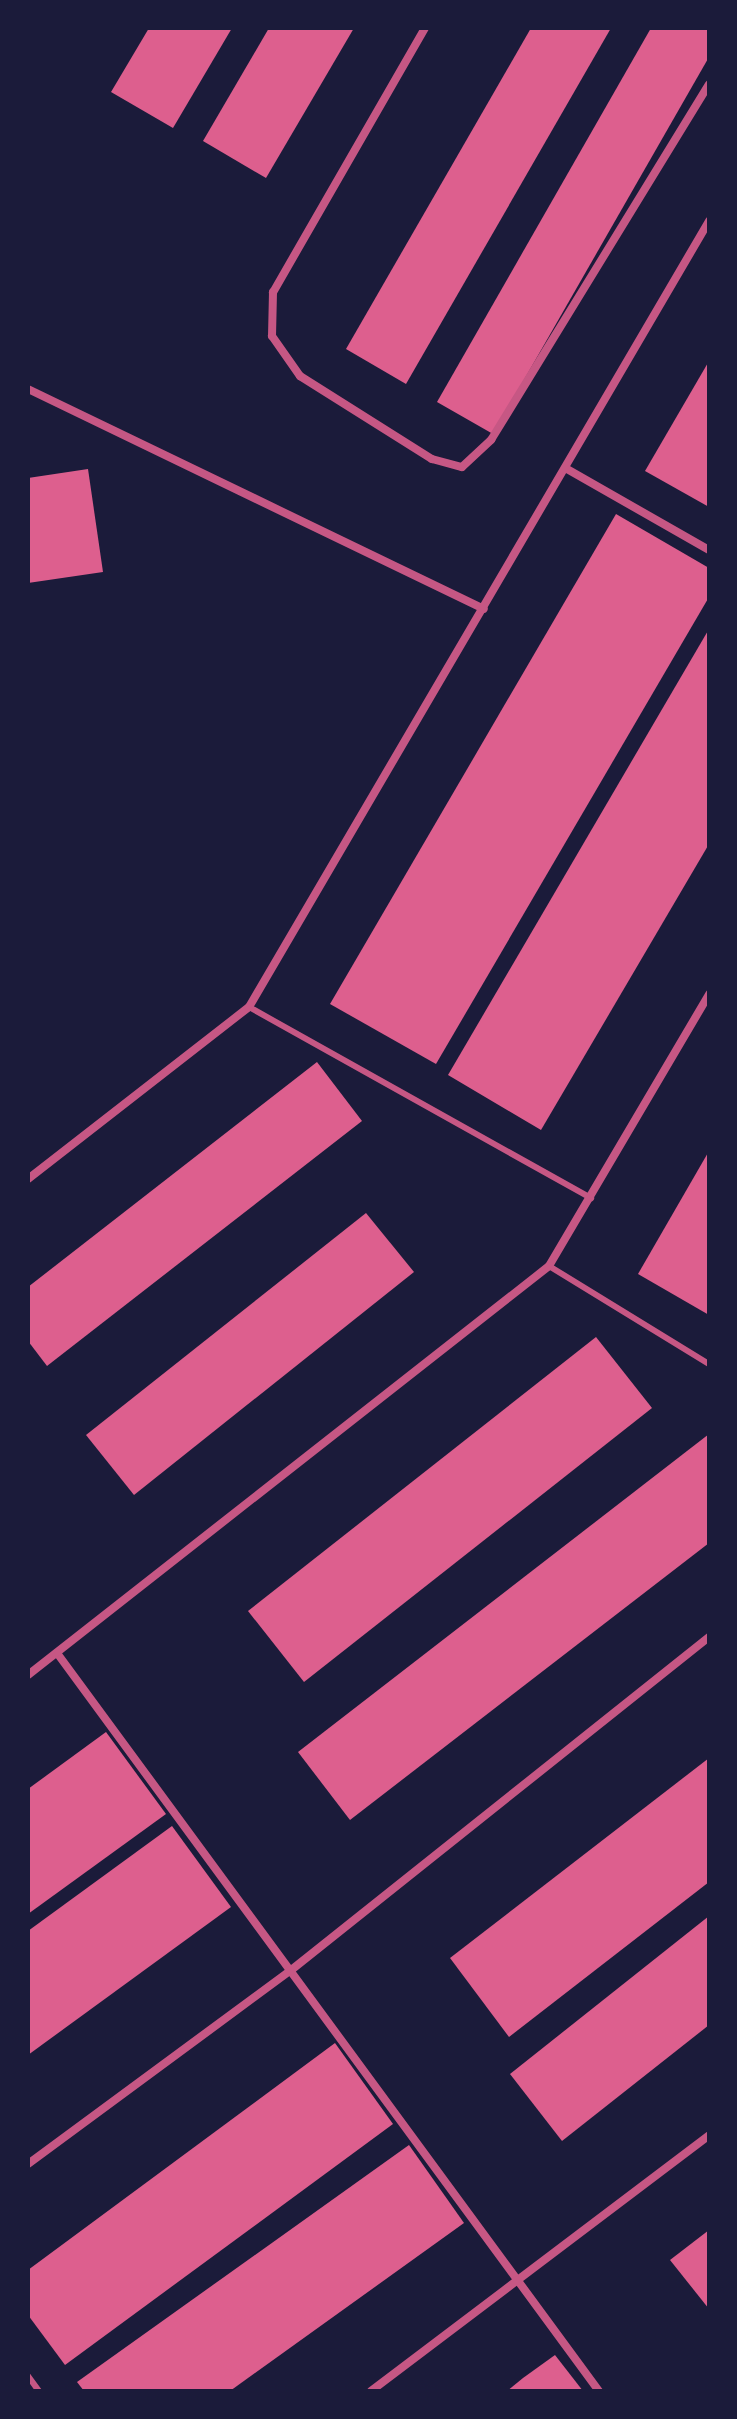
<!DOCTYPE html>
<style>
body{margin:0}
#map{position:relative;width:737px;height:2419px;overflow:hidden;background:#1b1b3a;font-family:"Asap Condensed",sans-serif}
div>[style]{position:absolute}
.building>*{inset:0;background:#dd5f8e}
.service>*{height:6px;margin:-3px;padding:0 3px;transform-origin:3px;border-radius:3px;background:#c65784}
.minor>*{height:8px;margin:-4px;padding:0 4px;transform-origin:4px;border-radius:4px;background:#c65784}
span{translate:-50% -50%;white-space:nowrap;text-align:center;line-height:1.15;-webkit-text-stroke:8px #1b1b3a;paint-order:stroke}
.frame{position:absolute;inset:0;border:30px solid #1b1b3a;pointer-events:none}
</style>
<div id="map">
<div class="building">
<div style="clip-path:polygon(149px 28px,232px 28px,173px 128px,111px 92px)"></div>
<div style="clip-path:polygon(269px 28px,354px 28px,266px 178px,203px 141px)"></div>
<div style="clip-path:polygon(531px 28px,611px 28px,406px 384px,346px 349px)"></div>
<div style="clip-path:polygon(651px 28px,709px 28px,709px 57px,493px 434px,437px 402px)"></div>
<div style="clip-path:polygon(709px 361px,709px 507px,645px 471px)"></div>
<div style="clip-path:polygon(88px 469px,103px 572px,28px 583px,28px 478px)"></div>
<div style="clip-path:polygon(616px 514px,709px 568px,709px 597px,436px 1064px,330px 1004px)"></div>
<div style="clip-path:polygon(709px 629px,709px 844px,541px 1130px,448px 1075px)"></div>
<div style="clip-path:polygon(317px 1062px,362px 1121px,47px 1366px,28px 1341px,28px 1287px)"></div>
<div style="clip-path:polygon(709px 1151px,709px 1315px,638px 1274px)"></div>
<div style="clip-path:polygon(366px 1213px,414px 1272px,134px 1495px,86px 1435px)"></div>
<div style="clip-path:polygon(596px 1337px,652px 1408px,304px 1682px,248px 1611px)"></div>
<div style="clip-path:polygon(709px 1434px,709px 1543px,350px 1820px,298px 1752px)"></div>
<div style="clip-path:polygon(106px 1732px,166px 1814px,28px 1914px,28px 1789px)"></div>
<div style="clip-path:polygon(709px 1758px,709px 1882px,509px 2037px,450px 1958px)"></div>
<div style="clip-path:polygon(172px 1826px,231px 1907px,28px 2055px,28px 1931px)"></div>
<div style="clip-path:polygon(709px 1916px,709px 2025px,562px 2141px,510px 2074px)"></div>
<div style="clip-path:polygon(335px 2043px,393px 2124px,65px 2365px,28px 2315px,28px 2270px)"></div>
<div style="clip-path:polygon(409px 2145px,464px 2223px,230px 2391px,84px 2391px,77px 2382px)"></div>
<div style="clip-path:polygon(709px 2230px,709px 2309px,670px 2260px)"></div>
<div style="clip-path:polygon(555px 2355px,583px 2391px,507px 2391px,523px 2378px)"></div>
</div>
<div class="service">
<div style="left:249px;top:1007px;width:392px;rotate:29.2deg"></div>
<div style="left:549px;top:1266px;width:188px;rotate:31.5deg"></div>
<div style="left:28px;top:2376px;width:19px;rotate:54deg"></div>
</div>
<div class="minor">
<div style="left:425px;top:28px;width:305px;rotate:119.9deg"></div>
<div style="left:273px;top:292px;width:44px;rotate:91.3deg"></div>
<div style="left:272px;top:336px;width:49px;rotate:55deg"></div>
<div style="left:300px;top:376px;width:156px;rotate:32.2deg"></div>
<div style="left:432px;top:459px;width:31px;rotate:15deg"></div>
<div style="left:462px;top:467px;width:40px;rotate:-43deg"></div>
<div style="left:491px;top:440px;width:417px;rotate:-58.5deg"></div>
<div style="left:28px;top:389px;width:506px;rotate:25.76deg"></div>
<div style="left:567px;top:469px;width:163px;rotate:29.7deg"></div>
<div style="left:28px;top:1179px;width:280px;rotate:-37.9deg"></div>
<div style="left:249px;top:1007px;width:911px;rotate:-59.66deg"></div>
<div style="left:57px;top:1653px;width:916px;rotate:53.71deg"></div>
<div style="left:28px;top:1675px;width:662px;rotate:-38.13deg"></div>
<div style="left:549px;top:1266px;width:316px;rotate:-59.5deg"></div>
<div style="left:28px;top:2164px;width:325px;rotate:-36.4deg"></div>
<div style="left:290px;top:1971px;width:536px;rotate:-38.56deg"></div>
<div style="left:371px;top:2391px;width:424px;rotate:-37.1deg"></div>
</div>
<div class="frame"></div>
</div>
